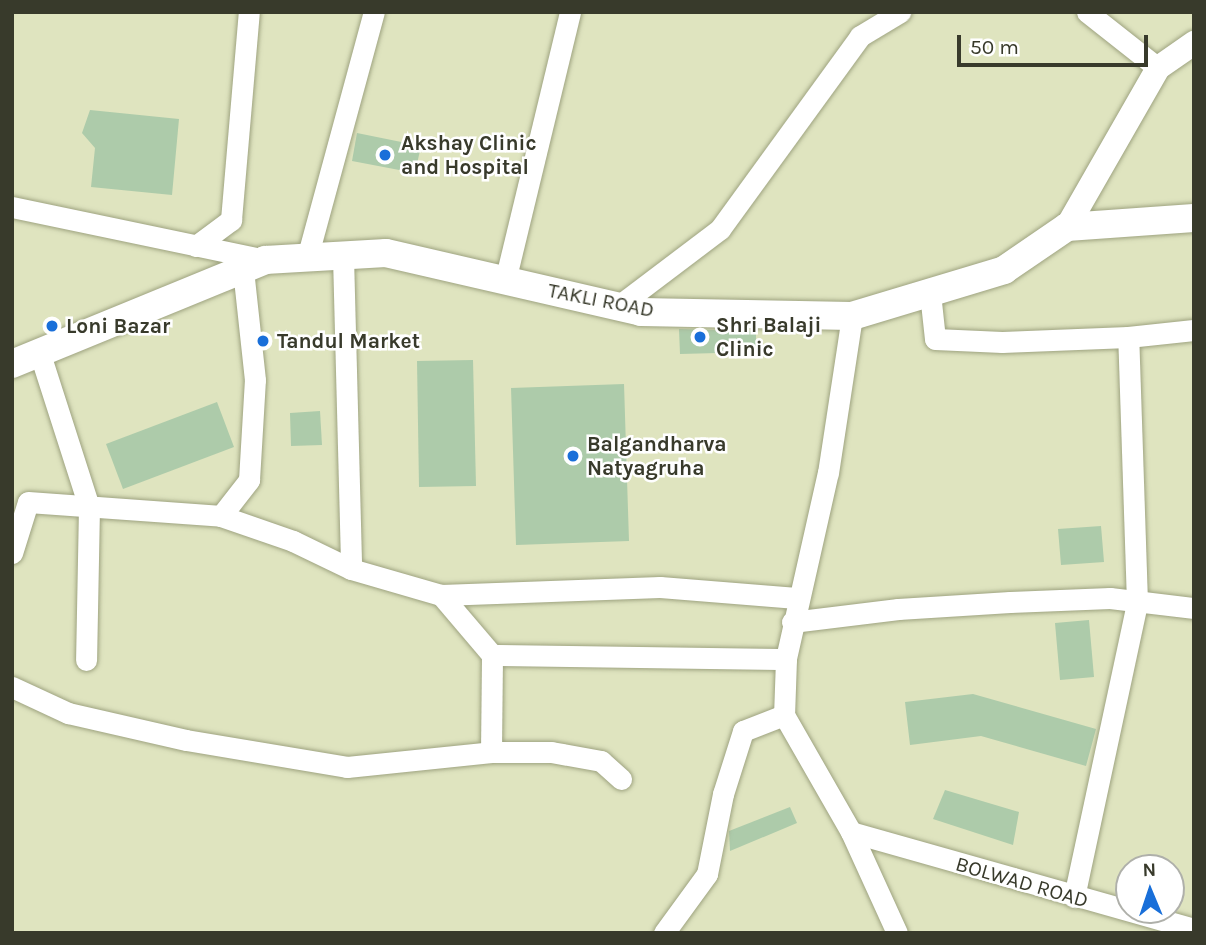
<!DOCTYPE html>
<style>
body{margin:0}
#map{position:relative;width:1206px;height:945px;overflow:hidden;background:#dfe4bf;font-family:Karla,sans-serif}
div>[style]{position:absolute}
.building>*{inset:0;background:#adcbaa}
.roads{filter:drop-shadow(0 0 2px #9ea380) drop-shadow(0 0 2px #9ea380)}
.minor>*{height:21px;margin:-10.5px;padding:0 10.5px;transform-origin:10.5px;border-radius:10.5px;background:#fff}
.tertiary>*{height:24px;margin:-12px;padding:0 12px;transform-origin:12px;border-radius:12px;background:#fff}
.secondary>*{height:28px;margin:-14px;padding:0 14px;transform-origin:14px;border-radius:14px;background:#fff}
.dots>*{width:19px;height:19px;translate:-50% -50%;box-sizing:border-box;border:4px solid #fff;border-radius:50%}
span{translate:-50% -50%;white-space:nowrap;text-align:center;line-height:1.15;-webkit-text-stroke:5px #fff;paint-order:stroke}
.poi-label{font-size:21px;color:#383a2b;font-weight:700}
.left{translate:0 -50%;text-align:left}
.street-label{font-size:21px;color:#383a2b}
.frame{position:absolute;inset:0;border:14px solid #383a2b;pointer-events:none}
.north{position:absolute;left:1115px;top:854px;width:70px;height:70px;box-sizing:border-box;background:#fff;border:2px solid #afb0aa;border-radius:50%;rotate:358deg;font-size:19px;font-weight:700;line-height:28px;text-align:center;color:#383a2b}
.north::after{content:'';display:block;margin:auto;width:24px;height:32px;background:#196fd9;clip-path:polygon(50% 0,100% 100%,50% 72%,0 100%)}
.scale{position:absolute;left:957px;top:35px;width:191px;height:32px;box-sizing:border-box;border:4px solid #383a2b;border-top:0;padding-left:9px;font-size:21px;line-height:24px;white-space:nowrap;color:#383a2b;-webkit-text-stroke:5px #fff;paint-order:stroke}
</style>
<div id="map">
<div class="building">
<div style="clip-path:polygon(90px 110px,179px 119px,172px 195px,91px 187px,95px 148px,82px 133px)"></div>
<div style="clip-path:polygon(357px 133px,421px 146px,415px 173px,352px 161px)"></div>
<div style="clip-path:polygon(679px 329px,756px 331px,756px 352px,680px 354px)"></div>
<div style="clip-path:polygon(473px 360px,476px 486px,419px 487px,417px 361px)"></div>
<div style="clip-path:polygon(624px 384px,629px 541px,516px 545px,511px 388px)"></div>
<div style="clip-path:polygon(217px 402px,234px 447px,123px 489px,106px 444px)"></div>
<div style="clip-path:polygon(320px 411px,322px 445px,291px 446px,290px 413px)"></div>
<div style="clip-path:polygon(1101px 526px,1104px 562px,1061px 565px,1058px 529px)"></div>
<div style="clip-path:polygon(1089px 620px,1094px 677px,1060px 680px,1055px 623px)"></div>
<div style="clip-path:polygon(973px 694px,1096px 729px,1086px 766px,981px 736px,910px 745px,905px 702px)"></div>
<div style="clip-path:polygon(945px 790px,1019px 812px,1013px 845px,933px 819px)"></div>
<div style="clip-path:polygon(790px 807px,797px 823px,730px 851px,729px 831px)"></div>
</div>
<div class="roads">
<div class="minor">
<div style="left:1087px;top:12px;width:90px;rotate:38.3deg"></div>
<div style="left:12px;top:207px;width:258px;rotate:11.8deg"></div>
<div style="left:196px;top:246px;width:44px;rotate:-36.6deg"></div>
<div style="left:231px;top:220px;width:209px;rotate:-85.1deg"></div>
<div style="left:343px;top:256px;width:313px;rotate:88.5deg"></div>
<div style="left:351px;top:569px;width:94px;rotate:16.1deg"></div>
<div style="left:441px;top:595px;width:219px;rotate:-2.1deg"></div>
<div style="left:660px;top:587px;width:137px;rotate:4.6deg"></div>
<div style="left:307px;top:258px;width:255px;rotate:-74.8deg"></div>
<div style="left:505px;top:281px;width:277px;rotate:-76.4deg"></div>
<div style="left:930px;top:293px;width:46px;rotate:83.8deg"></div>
<div style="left:935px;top:339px;width:67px;rotate:2.6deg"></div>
<div style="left:1002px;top:342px;width:126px;rotate:-2.3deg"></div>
<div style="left:1128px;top:337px;width:66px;rotate:-6.1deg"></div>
<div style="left:617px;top:307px;width:129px;rotate:-37.1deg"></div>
<div style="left:720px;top:229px;width:238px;rotate:-54deg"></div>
<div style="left:860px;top:36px;width:47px;rotate:-31deg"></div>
<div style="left:852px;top:316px;width:158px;rotate:98.7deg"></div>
<div style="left:828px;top:472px;width:192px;rotate:102.7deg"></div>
<div style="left:786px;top:659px;width:56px;rotate:92deg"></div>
<div style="left:784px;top:715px;width:135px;rotate:60.2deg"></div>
<div style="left:851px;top:832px;width:111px;rotate:65.5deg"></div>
<div style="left:39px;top:351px;width:164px;rotate:72.2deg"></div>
<div style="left:89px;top:507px;width:153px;rotate:91.1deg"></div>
<div style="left:221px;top:516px;width:76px;rotate:19.1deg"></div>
<div style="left:293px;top:541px;width:64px;rotate:25.8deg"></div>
<div style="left:12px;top:553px;width:53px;rotate:-72.6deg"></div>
<div style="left:28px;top:502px;width:194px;rotate:4.1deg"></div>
<div style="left:221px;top:516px;width:46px;rotate:-52.1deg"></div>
<div style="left:249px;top:480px;width:100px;rotate:-86.6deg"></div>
<div style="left:255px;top:380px;width:112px;rotate:-96.2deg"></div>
<div style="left:441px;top:595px;width:79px;rotate:49.6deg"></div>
<div style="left:492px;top:655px;width:294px;rotate:0.8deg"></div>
<div style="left:792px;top:622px;width:107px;rotate:-7deg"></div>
<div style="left:898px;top:609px;width:112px;rotate:-3.6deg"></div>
<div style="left:1010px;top:602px;width:100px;rotate:-2.3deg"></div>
<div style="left:1110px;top:598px;width:85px;rotate:6.8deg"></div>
<div style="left:12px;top:687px;width:62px;rotate:24.9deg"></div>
<div style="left:68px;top:713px;width:121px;rotate:12.9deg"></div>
<div style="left:186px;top:740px;width:163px;rotate:9.5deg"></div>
<div style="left:347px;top:767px;width:145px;rotate:-5.9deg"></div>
<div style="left:491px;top:752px;width:60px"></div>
<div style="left:551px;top:752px;width:51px;rotate:10.2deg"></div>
<div style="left:601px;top:761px;width:27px;rotate:42deg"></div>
<div style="left:491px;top:752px;width:97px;rotate:-89.4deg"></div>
<div style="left:851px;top:832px;width:356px;rotate:15.8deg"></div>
<div style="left:1074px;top:897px;width:302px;rotate:-77.9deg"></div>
<div style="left:1137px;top:602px;width:265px;rotate:-91.9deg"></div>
<div style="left:664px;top:933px;width:73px;rotate:-53.9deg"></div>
<div style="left:707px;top:874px;width:82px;rotate:-78.7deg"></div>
<div style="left:723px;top:794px;width:66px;rotate:-72.4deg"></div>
<div style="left:743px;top:731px;width:44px;rotate:-21.3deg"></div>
</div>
<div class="tertiary">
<div style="left:1067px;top:227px;width:183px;rotate:-60.2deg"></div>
<div style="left:1158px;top:68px;width:44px;rotate:-34.8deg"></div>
</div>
<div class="secondary">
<div style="left:12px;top:364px;width:274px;rotate:-22.3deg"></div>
<div style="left:265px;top:260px;width:121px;rotate:-3.3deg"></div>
<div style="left:386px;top:253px;width:262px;rotate:13deg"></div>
<div style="left:641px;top:312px;width:211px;rotate:1.1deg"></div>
<div style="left:852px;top:316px;width:159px;rotate:-16.8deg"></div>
<div style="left:1004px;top:270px;width:76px;rotate:-34.3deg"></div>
<div style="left:1067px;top:227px;width:127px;rotate:-4.1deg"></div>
</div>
</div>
<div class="dots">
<div style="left:385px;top:155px;background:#196fd9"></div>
<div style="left:52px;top:326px;background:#196fd9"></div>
<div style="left:700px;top:337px;background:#196fd9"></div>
<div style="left:263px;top:341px;background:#196fd9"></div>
<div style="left:573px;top:456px;background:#196fd9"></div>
</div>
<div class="poi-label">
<span class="left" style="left:401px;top:155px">Akshay Clinic<br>and Hospital</span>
<span class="left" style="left:716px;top:337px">Shri Balaji<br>Clinic</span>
<span class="left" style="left:66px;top:326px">Loni Bazar</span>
<span class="left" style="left:277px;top:341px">Tandul Market</span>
<span class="left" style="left:587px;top:456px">Balgandharva<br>Natyagruha</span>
</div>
<div class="street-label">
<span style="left:601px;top:300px;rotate:11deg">TAKLI ROAD</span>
<span style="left:1022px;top:882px;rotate:16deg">BOLWAD ROAD</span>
</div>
<div class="frame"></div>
<div class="north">N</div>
<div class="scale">50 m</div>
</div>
